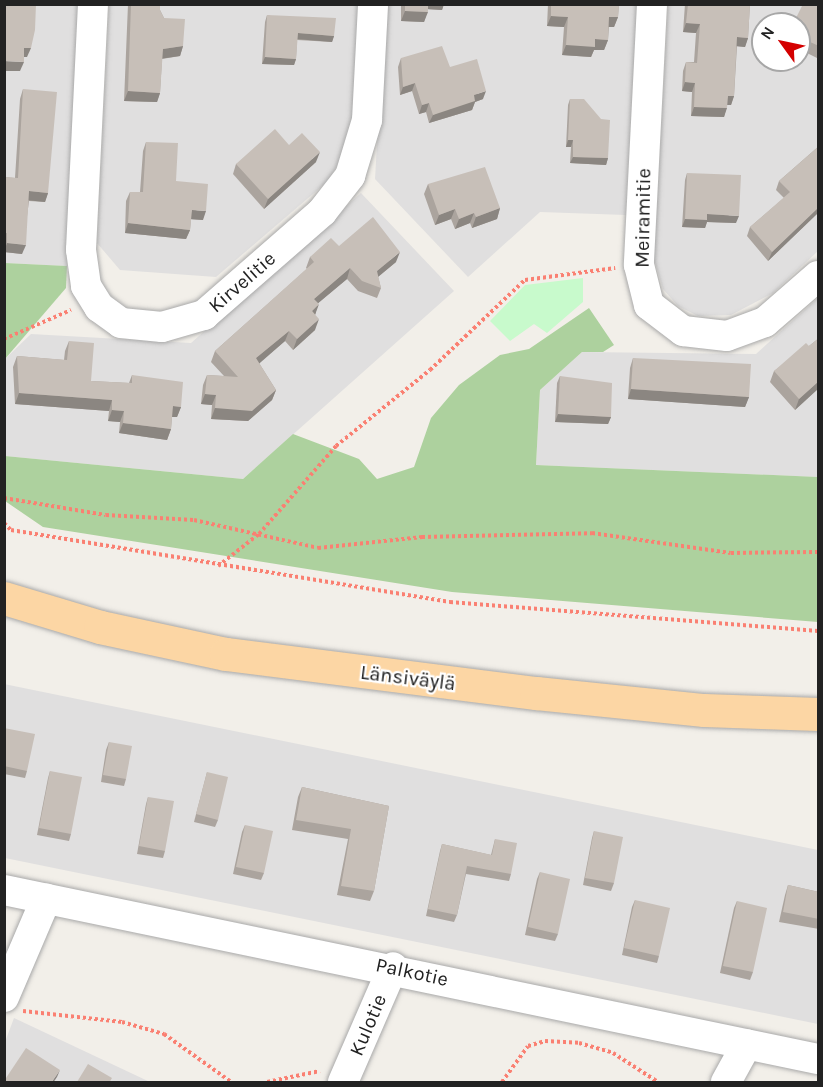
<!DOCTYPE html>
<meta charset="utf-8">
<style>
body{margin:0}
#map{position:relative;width:823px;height:1087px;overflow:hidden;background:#f2efe9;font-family:Karla,sans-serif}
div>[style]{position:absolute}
.residential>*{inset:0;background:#e0dfdf}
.forest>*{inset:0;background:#add19e}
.park>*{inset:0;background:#c8facc}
.path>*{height:4px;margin-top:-2px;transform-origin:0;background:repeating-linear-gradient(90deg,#fa8072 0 3px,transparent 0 6px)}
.roads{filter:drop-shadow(0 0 2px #a9a9a9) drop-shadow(0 0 2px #a9a9a9)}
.minor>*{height:30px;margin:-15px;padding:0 15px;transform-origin:15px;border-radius:15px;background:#fff}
.major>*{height:33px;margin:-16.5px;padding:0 16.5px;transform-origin:16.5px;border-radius:16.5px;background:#fcd6a4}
.wall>*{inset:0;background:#aba49e}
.shaded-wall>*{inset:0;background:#8b8681}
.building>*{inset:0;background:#c7bfb8}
span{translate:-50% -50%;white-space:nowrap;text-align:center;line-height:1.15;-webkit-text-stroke:4.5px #fff;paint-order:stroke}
.street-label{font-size:20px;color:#222}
.frame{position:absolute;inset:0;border:6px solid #222;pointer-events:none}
.north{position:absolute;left:751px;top:12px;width:60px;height:60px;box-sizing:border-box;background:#fff;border:2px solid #a7a7a7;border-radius:50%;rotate:303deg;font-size:16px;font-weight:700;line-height:24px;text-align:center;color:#222}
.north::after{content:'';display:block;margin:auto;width:21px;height:27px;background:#d40000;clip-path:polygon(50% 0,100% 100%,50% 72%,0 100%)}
</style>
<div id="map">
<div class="residential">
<div style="clip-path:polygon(4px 5px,81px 5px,67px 266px,5px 263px)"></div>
<div style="clip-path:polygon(109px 5px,358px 5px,353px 116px,344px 154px,328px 181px,216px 277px,120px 270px,97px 243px)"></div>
<div style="clip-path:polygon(385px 5px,637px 5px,626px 215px,540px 212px,468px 277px,375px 179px)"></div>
<div style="clip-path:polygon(evenodd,668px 5px,818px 5px,818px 251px,773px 293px,731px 315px,698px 316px,678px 306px,663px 289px,654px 259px,668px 5px,763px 24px,799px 24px,799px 60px,763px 60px,763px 24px)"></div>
<div style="clip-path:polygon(361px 193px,454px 291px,243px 479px,5px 456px,5px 359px,31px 334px,191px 343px)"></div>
<div style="clip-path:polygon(818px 298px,818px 477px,536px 465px,540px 390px,582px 352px,756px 354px)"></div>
<div style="clip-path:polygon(4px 684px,818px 850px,818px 1024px,5px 858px)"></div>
<div style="clip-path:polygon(14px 1018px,150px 1082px,5px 1082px,5px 1042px)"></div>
</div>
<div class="forest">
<div style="clip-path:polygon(5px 263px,67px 266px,66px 288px,5px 359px)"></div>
<div style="clip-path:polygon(589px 308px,614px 345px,603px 352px,582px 352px,540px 390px,536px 465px,818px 477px,818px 622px,452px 592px,43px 527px,5px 501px,5px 456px,243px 479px,293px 434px,359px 459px,377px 479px,414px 467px,431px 418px,459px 385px,500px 355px,529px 349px)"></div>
</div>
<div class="park">
<div style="clip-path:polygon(583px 278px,583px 302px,547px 333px,534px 324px,510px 341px,490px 321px,525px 285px)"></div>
</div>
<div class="path">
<div style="left:4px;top:339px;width:73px;rotate:-23.4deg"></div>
<div style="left:4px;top:498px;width:103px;rotate:9.5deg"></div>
<div style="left:106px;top:515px;width:88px;rotate:3.3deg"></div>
<div style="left:194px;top:520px;width:127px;rotate:12.7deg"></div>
<div style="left:318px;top:548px;width:105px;rotate:-6deg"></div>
<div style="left:422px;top:537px;width:170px;rotate:-1.3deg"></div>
<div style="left:592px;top:533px;width:140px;rotate:8.2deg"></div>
<div style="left:731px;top:553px;width:87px;rotate:-0.7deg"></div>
<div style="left:4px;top:523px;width:10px;rotate:45deg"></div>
<div style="left:11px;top:530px;width:445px;rotate:9.3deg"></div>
<div style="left:450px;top:602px;width:369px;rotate:4.5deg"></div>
<div style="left:218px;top:566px;width:52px;rotate:-38deg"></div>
<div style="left:259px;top:534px;width:117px;rotate:-48.8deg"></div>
<div style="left:336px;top:446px;width:121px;rotate:-39deg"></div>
<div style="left:430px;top:370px;width:131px;rotate:-43.5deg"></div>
<div style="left:525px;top:280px;width:91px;rotate:-7.6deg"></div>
<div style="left:23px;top:1011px;width:100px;rotate:6.3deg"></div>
<div style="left:122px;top:1022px;width:44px;rotate:15.9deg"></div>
<div style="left:164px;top:1034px;width:82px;rotate:35.6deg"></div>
<div style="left:267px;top:1082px;width:54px;rotate:-11.7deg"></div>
<div style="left:502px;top:1082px;width:44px;rotate:-54.2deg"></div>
<div style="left:528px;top:1046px;width:18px;rotate:-16deg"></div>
<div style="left:545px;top:1041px;width:34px;rotate:3deg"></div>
<div style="left:579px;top:1043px;width:35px;rotate:16deg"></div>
<div style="left:613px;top:1053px;width:54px;rotate:32.8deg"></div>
</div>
<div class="roads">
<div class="minor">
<div style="left:93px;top:4px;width:246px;rotate:92.8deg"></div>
<div style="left:81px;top:250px;width:36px;rotate:82deg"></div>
<div style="left:86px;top:286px;width:25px;rotate:58deg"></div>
<div style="left:99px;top:307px;width:27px;rotate:36deg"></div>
<div style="left:121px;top:323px;width:41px;rotate:5.6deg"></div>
<div style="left:162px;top:327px;width:44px;rotate:-15.9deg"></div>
<div style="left:204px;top:315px;width:157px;rotate:-41.1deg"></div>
<div style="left:322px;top:212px;width:46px;rotate:-52.1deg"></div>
<div style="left:350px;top:176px;width:59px;rotate:-73.1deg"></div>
<div style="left:367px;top:120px;width:116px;rotate:-87deg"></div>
<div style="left:652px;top:4px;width:261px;rotate:92.9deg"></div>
<div style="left:639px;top:265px;width:41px;rotate:76deg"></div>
<div style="left:649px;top:305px;width:43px;rotate:37.4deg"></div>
<div style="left:683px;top:331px;width:44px;rotate:6.5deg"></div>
<div style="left:727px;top:336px;width:40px;rotate:-20.2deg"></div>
<div style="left:765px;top:322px;width:70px;rotate:-41deg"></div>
<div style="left:4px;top:890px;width:831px;rotate:11.73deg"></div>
<div style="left:4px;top:997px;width:107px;rotate:-66.8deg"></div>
<div style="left:343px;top:1082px;width:125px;rotate:-66.5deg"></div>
<div style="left:726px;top:1082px;width:43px;rotate:-61.1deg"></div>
</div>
<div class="major">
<div style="left:4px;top:598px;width:100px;rotate:16.8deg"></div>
<div style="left:100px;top:627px;width:129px;rotate:12.1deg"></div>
<div style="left:226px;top:654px;width:312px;rotate:7.2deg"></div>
<div style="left:536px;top:693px;width:169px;rotate:5.8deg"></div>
<div style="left:704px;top:710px;width:114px;rotate:2deg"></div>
</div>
</div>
<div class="wall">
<div style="clip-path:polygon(128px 4px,160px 4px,160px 10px,164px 18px,183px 46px,180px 56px,162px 59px,160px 93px,157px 102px,124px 101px)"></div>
<div style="clip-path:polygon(401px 4px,444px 4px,442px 10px,428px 9px,424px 22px,401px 21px)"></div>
<div style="clip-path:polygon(548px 4px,619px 4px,618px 17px,614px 27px,609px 27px,608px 40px,604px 50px,594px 50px,591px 57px,562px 55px,564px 27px,547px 26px)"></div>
<div style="clip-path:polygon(685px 4px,750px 4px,748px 38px,745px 47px,737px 46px,734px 96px,731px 105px,727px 105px,724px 117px,691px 116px,692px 92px,682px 91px,683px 71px,686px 62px,694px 62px,696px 33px,683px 32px)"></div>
<div style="clip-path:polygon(819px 5px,819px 59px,799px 49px,799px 24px)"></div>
<div style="clip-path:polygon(267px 15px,334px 36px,332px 42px,297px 40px,296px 59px,294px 65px,262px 64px,265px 22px)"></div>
<div style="clip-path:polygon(401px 58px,450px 67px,483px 99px,475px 102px,472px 110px,429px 123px,426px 112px,419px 114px,412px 91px,400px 95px,398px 67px)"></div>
<div style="clip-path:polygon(23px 89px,48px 193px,45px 202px,29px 201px,22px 254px,4px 252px,4px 177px,15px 178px,20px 99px)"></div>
<div style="clip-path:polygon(570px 99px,608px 158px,606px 165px,570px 163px,571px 147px,566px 147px,568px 105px)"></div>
<div style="clip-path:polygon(146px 142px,176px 181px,203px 220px,191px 219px,190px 230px,186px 239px,125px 233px,126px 201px,130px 192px,140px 192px,143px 151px)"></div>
<div style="clip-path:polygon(289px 145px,316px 162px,264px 209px,233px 174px,236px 164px)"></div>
<div style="clip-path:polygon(819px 146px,819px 212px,768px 261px,747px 236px,750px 227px,784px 198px,776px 190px,779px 181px)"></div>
<div style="clip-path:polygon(687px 173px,736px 223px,707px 222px,705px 228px,682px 227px,685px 180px)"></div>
<div style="clip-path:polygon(428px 184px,500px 208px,497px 219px,472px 228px,470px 223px,455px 229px,451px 219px,435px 225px,424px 194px)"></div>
<div style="clip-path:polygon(339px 246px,396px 262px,378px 277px,381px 288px,377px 298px,358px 291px,347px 279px,318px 303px,315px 315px,315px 330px,293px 350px,285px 341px,259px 363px,276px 390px,272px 400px,248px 421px,211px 419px,212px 405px,201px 404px,203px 385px,207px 375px,224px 376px,211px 362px,215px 351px,307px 269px,306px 268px,310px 257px)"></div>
<div style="clip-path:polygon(819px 338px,819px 388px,795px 410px,770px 382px,774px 371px,809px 346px)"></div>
<div style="clip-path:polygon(69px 341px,91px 381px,129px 383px,132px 375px,181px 407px,177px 417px,172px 417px,171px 429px,167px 440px,119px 433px,120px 422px,108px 421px,109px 411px,15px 404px,13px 367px,17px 356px,64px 360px,65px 351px)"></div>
<div style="clip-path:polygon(633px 358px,749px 397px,745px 407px,628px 399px,630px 368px)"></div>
<div style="clip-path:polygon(560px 376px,611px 417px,608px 424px,555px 422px,557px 383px)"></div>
<div style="clip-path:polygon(4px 728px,27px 771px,25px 778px,4px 774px)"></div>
<div style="clip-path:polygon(109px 742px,126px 779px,124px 786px,101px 782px,106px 750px)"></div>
<div style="clip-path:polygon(50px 771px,71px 834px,69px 841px,37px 835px,48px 778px)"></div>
<div style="clip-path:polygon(207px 772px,218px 820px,215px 827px,194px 822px)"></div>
<div style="clip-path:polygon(302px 787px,389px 806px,374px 891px,370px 901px,337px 895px,348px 839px,292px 830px,298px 797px)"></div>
<div style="clip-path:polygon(148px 797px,165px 851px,163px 858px,137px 854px,146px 804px)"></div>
<div style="clip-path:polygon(245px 825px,264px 873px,261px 880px,233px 874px,242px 832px)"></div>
<div style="clip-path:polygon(594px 831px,614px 883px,611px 891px,583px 885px,592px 838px)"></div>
<div style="clip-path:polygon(495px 839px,511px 874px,509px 881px,466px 874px,457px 915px,454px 922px,426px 916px,440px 851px,442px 844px,491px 855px)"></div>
<div style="clip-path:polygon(540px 872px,558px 934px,555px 941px,525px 935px,537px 879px)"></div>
<div style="clip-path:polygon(788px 885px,819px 892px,819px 929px,779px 922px,785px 895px)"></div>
<div style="clip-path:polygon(635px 900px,659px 956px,657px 963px,622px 955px,632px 907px)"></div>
<div style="clip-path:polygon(737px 901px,753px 972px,750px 980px,720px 973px,734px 908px)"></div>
</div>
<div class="shaded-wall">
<div style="clip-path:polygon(426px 4px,444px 4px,442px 10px,425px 9px)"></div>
<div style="clip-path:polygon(405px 11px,428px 12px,424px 22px,401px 21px)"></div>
<div style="clip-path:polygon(551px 16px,568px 17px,564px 27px,547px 26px)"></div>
<div style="clip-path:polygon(609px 17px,618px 17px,614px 27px,606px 27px)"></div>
<div style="clip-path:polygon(686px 23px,700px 24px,696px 33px,683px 32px)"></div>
<div style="clip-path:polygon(298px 33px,334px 36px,332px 42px,296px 39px)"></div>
<div style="clip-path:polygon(737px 37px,748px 38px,745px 47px,734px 46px)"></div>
<div style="clip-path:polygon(595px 39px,608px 40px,604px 50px,594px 50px,591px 57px,562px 55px,566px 45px)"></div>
<div style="clip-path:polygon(183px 46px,180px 56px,159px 59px,163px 49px)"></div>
<div style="clip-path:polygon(24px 48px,31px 48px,27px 57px,21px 57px)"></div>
<div style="clip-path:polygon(265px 57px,296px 59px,294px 65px,262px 64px)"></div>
<div style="clip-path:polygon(4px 61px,24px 62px,20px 71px,4px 71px)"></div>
<div style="clip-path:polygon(685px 82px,695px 83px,692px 92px,682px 91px)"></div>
<div style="clip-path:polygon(415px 83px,412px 91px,400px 95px,403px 87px)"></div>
<div style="clip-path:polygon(128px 91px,160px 93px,157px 102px,124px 101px)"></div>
<div style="clip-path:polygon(486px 91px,483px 99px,475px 102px,472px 110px,429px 123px,433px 115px,474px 95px)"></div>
<div style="clip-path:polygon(728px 96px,734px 96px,731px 105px,724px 105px)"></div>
<div style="clip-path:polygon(429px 103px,426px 112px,419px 114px,422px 105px)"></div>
<div style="clip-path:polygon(694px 107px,727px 108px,724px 117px,691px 116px)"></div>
<div style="clip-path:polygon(568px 140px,573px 140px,571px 147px,566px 147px)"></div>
<div style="clip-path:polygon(320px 152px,316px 162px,264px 209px,268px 199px)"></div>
<div style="clip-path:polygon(573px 157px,608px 158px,606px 165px,570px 163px)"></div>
<div style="clip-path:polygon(29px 191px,48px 193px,45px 202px,26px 200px)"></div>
<div style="clip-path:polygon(819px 207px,819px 212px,768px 261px,772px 252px)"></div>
<div style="clip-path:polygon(500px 208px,497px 219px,472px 228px,476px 217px)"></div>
<div style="clip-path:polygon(455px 209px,451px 219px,435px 225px,439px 215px)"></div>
<div style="clip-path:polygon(192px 210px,206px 211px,203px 220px,188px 219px)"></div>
<div style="clip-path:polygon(474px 213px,470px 223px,455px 229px,459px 219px)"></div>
<div style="clip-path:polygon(707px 214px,739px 216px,736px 223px,707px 222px,705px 228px,682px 227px,685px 219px)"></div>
<div style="clip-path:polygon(128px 223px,190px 230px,186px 239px,125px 233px)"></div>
<div style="clip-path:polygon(7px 243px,26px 245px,22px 254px,4px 252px)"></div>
<div style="clip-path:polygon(400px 252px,396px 262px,373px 281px,377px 271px)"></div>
<div style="clip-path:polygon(350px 268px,347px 279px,310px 310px,314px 299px)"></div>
<div style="clip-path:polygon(319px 304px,315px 315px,312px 311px)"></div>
<div style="clip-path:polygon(319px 319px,315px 330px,293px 350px,297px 339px)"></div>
<div style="clip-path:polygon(289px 331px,285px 341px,253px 369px,256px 358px)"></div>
<div style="clip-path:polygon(819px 381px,819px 388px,795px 410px,799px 399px)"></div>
<div style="clip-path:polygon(631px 389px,749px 397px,745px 407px,628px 399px)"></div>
<div style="clip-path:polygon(276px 390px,272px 400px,248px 421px,211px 419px,215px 408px)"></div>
<div style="clip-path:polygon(19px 393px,112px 400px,109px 411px,15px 404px)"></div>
<div style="clip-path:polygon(205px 394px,216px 395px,212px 405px,201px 404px)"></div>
<div style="clip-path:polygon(173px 406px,181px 407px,177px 417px,169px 417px)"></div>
<div style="clip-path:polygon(112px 410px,124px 411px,120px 422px,108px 421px)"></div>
<div style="clip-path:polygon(558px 414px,611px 417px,608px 424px,555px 422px)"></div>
<div style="clip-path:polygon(123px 423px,171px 429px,167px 440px,119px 433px)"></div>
<div style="clip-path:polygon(60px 1070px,57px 1077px,53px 1083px,51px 1083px)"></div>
</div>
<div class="building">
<div style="clip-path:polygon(4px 4px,36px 4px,35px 30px,31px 48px,24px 48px,24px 62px,4px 61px)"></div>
<div style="clip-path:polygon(131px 4px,160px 4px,160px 10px,164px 18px,185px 19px,183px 46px,163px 49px,160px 93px,128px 91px)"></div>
<div style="clip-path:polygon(405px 4px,428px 4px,428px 12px,405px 11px)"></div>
<div style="clip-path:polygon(551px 4px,619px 4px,618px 17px,609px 17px,608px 40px,595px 39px,595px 47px,566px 45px,568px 17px,551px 16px)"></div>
<div style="clip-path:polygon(688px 4px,750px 4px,748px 38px,737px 37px,734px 96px,728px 96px,727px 108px,694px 107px,695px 83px,685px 82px,686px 62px,697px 63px,700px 24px,686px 23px)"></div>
<div style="clip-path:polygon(803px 4px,819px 5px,819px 46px,799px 37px,799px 24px,793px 24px)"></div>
<div style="clip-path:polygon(267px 15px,336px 18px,334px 36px,298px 33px,296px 59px,265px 57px)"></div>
<div style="clip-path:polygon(442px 46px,450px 67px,477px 59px,486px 91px,474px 95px,475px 101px,433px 115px,429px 103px,422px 105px,415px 83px,403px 87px,401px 58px)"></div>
<div style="clip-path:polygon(23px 89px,57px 92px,48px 193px,29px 191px,26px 245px,7px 243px,7px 233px,4px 233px,4px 177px,18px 178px)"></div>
<div style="clip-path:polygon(570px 99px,584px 99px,601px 119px,610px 120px,608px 158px,573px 157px,573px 140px,568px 140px)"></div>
<div style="clip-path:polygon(275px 129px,289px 145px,302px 133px,320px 152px,268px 199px,236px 164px)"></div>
<div style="clip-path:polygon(146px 142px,178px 143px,176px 181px,208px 184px,206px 211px,192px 210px,190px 230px,128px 223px,130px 192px,143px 192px)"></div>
<div style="clip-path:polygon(819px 146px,819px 207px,772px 252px,750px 227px,790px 192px,779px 181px)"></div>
<div style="clip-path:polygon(485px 167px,500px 208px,476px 217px,474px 213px,459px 219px,455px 209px,439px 215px,428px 184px)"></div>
<div style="clip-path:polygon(687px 173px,741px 175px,739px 216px,707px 214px,707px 220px,685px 219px)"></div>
<div style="clip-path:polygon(373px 217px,400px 252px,377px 271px,381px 288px,362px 281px,350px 268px,314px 299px,319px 304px,312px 311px,319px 319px,297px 339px,289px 331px,256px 358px,276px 390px,252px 411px,215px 408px,216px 395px,205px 394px,207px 375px,238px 377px,215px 351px,314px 262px,310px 257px,331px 238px,339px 246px)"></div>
<div style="clip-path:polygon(819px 338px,819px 381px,799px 399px,774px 371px,806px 343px,809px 346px)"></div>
<div style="clip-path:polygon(69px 341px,94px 343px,91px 381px,132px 383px,132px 375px,183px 382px,181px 407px,173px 406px,171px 429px,123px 423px,124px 411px,112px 410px,112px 400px,19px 393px,17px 356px,67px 360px)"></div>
<div style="clip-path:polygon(633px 358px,751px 364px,749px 397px,631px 389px)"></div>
<div style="clip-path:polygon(560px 376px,612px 383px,611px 417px,558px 414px)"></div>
<div style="clip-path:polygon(4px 728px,35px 734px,27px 771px,4px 766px)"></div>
<div style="clip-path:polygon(109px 742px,132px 746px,126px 779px,103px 775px)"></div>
<div style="clip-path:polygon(50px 771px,82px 777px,71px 834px,39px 828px)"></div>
<div style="clip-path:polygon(207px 772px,228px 777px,218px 820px,196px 814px)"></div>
<div style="clip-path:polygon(302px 787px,389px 806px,374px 891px,341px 886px,351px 829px,296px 820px)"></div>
<div style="clip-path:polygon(148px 797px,174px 801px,165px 851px,139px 846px)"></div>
<div style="clip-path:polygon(245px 825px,273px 831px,264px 873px,236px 867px)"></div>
<div style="clip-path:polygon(594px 831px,623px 837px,614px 883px,585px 878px)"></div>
<div style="clip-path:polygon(495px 839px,517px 843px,511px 874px,467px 866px,457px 915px,428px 909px,442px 844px,492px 855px)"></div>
<div style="clip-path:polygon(540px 872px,570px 879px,558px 934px,528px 927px)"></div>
<div style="clip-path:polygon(788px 885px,819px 892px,819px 919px,783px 912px)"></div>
<div style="clip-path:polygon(635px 900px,670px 908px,659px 956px,624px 948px)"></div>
<div style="clip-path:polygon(737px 901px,767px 908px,753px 972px,723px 966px)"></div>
<div style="clip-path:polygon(26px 1048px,60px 1070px,51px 1083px,4px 1083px,4px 1081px)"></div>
<div style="clip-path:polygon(88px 1064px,112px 1078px,109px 1083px,79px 1083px,77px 1082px)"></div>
</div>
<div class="street-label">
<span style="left:643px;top:218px;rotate:-89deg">Meiramitie</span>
<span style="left:242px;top:282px;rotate:-41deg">Kirvelitie</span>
<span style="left:408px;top:678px;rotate:7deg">Länsiväylä</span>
<span style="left:412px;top:972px;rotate:12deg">Palkotie</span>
<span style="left:368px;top:1025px;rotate:-67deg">Kulotie</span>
</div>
<div class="frame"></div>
<div class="north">N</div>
</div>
